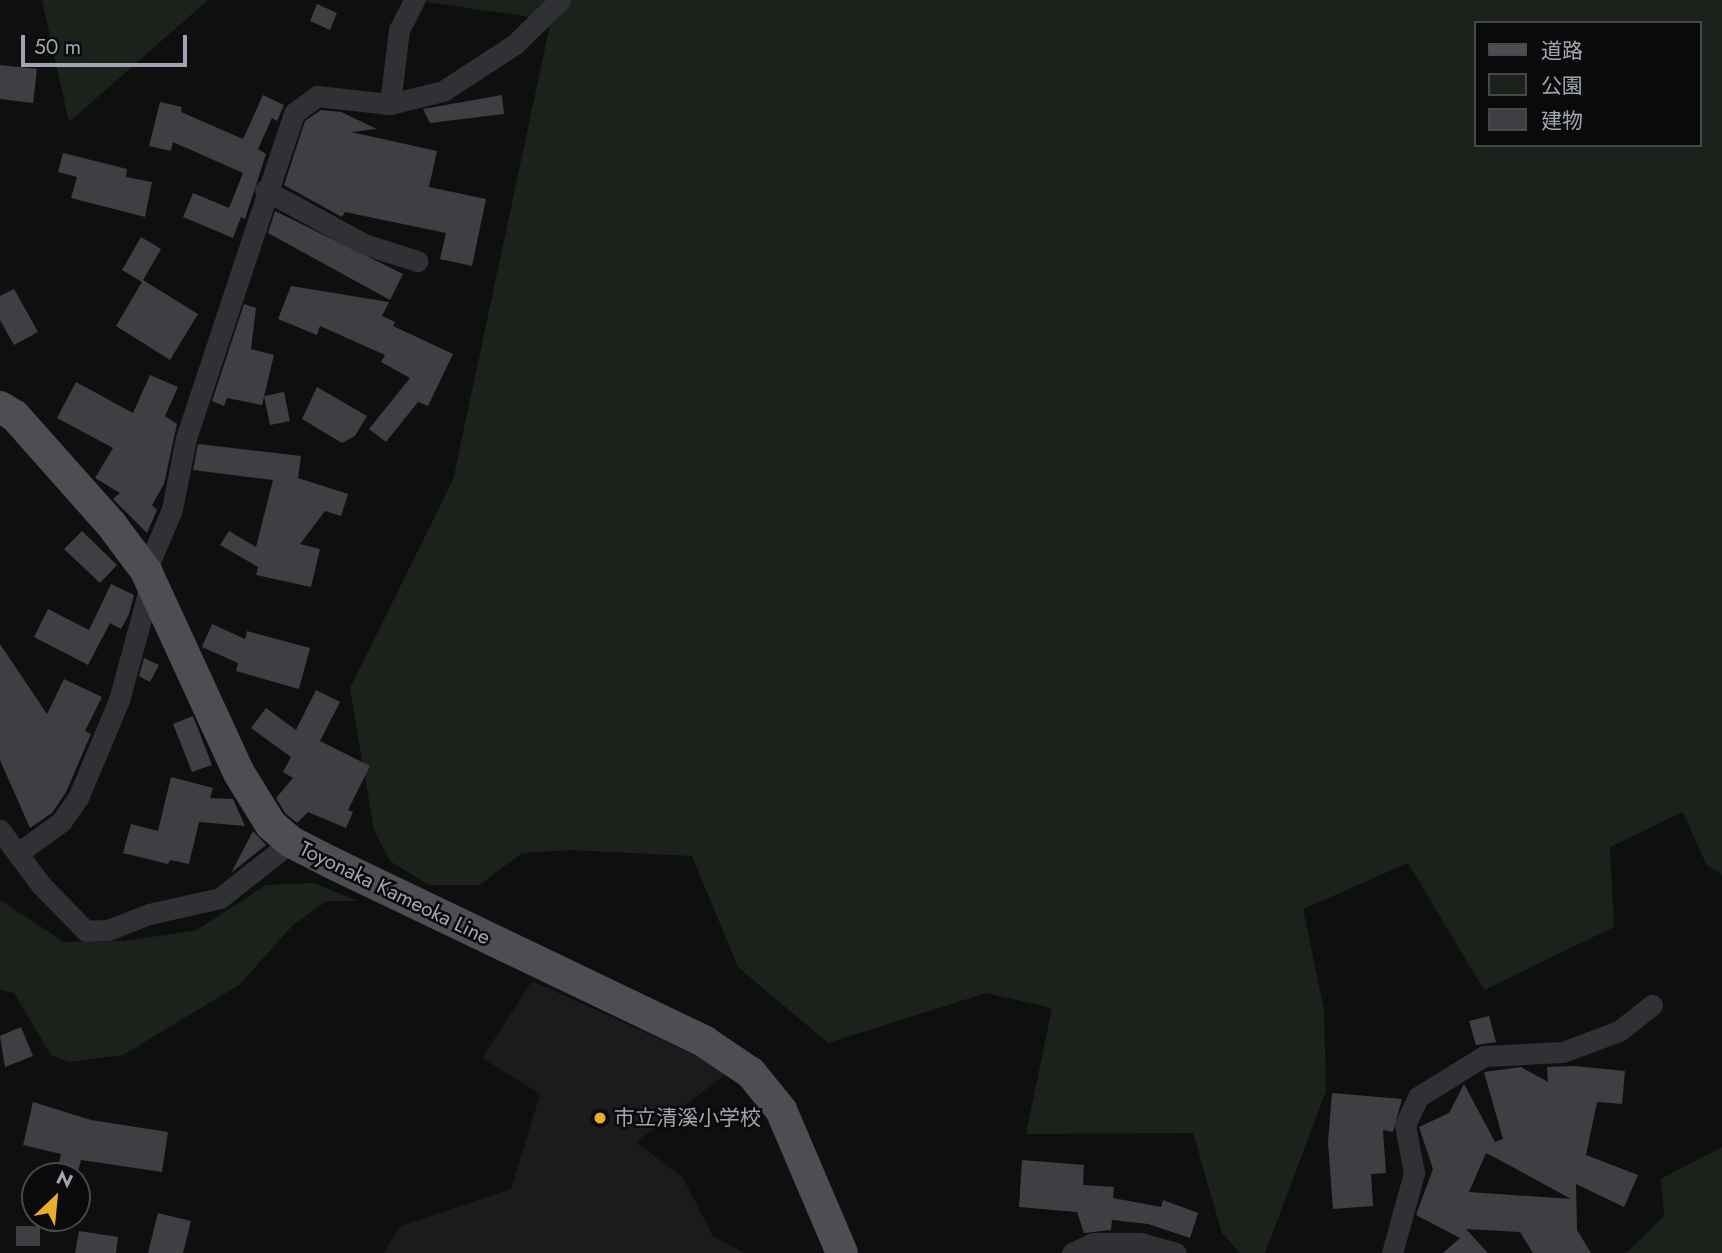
<!DOCTYPE html>
<meta charset="utf-8">
<style>
body{margin:0}
#map{position:relative;width:1722px;height:1253px;overflow:hidden;background:#0f0f10;font-family:Jost,"Noto Sans JP",sans-serif}
div>[style]{position:absolute}
.built>*{inset:0;background:#1b1b1d}
.green>*{inset:0;background:#1b221c}
.building>*{inset:0;background:#3e3f43}
.street>*{height:21px;margin:-10.5px;padding:0 10.5px;transform-origin:10.5px;border-radius:10.5px;background:#303135}
.primary>*{height:32px;margin:-16px;padding:0 16px;transform-origin:16px;border-radius:16px;background:#4c4e54}
.dots>*{width:19px;height:19px;translate:-50% -50%;box-sizing:border-box;border:4px solid #0a0a0b;border-radius:50%}
span{translate:-50% -50%;white-space:nowrap;text-align:center;line-height:1.15;-webkit-text-stroke:5px #0a0a0b;paint-order:stroke}
.street-label{font-size:21px;color:#a0a5b1}
.poi-label{font-size:21px;color:#a0a5b1}
.left{translate:0 -50%;text-align:left}
.legend{position:absolute;left:1474px;top:21px;width:228px;height:126px;box-sizing:border-box;background:#0a0a0b;border:2px solid #46484d;margin:0;padding:9px 12px;list-style:none;font-size:21px;color:#a0a5b1}
.legend li{display:flex;align-items:center;gap:14px;height:35px}
.legend b{width:35px;border:2px solid #46484d}
.north{position:absolute;left:21px;top:1162px;width:70px;height:70px;box-sizing:border-box;background:#0a0a0b;border:2px solid #46484d;border-radius:50%;rotate:26deg;font-size:19px;font-weight:700;line-height:28px;text-align:center;color:#a0a5b1}
.north::after{content:'';display:block;margin:auto;width:24px;height:32px;background:#ebac2c;clip-path:polygon(50% 0,100% 100%,50% 72%,0 100%)}
.scale{position:absolute;left:21px;top:35px;width:166px;height:32px;box-sizing:border-box;border:4px solid #a0a5b1;border-top:0;padding-left:9px;font-size:21px;line-height:24px;white-space:nowrap;color:#a0a5b1;-webkit-text-stroke:5px #0a0a0b;paint-order:stroke}
</style>
<div id="map">
<div class="built">
<div style="clip-path:polygon(532px 981px,730px 1071px,636px 1142px,683px 1178px,713px 1236px,744px 1253px,383px 1253px,401px 1226px,511px 1189px,540px 1094px,482px 1058px)"></div>
</div>
<div class="green">
<div style="clip-path:polygon(42px 0,208px 0,69px 122px)"></div>
<div style="clip-path:polygon(evenodd,412px 0,1722px 0,1722px 875px,1706px 864px,1683px 812px,1610px 847px,1614px 927px,1484px 990px,1408px 863px,1303px 909px,1324px 1010px,1326px 1091px,1265px 1253px,1240px 1253px,1222px 1233px,1193px 1133px,1026px 1134px,1052px 1008px,986px 993px,828px 1043px,738px 967px,692px 856px,570px 850px,522px 853px,479px 885px,429px 885px,390px 861px,374px 830px,350px 688px,453px 480px,551px 20px,412px 0,1475px 23px,1699px 23px,1699px 145px,1475px 145px,1475px 23px)"></div>
<div style="clip-path:polygon(313px 883px,358px 901px,327px 901px,294px 924px,239px 985px,123px 1055px,69px 1062px,51px 1055px,14px 993px,0 990px,0 900px,64px 942px,126px 941px,197px 930px,266px 885px)"></div>
<div style="clip-path:polygon(1722px 1147px,1722px 1253px,1626px 1253px,1664px 1216px,1661px 1179px)"></div>
</div>
<div class="building">
<div style="clip-path:polygon(317px 4px,337px 13px,330px 30px,310px 21px)"></div>
<div style="clip-path:polygon(0 65px,37px 69px,33px 103px,0 99px)"></div>
<div style="clip-path:polygon(263px 95px,284px 105px,277px 121px,272px 118px,258px 149px,266px 154px,245px 219px,241px 217px,233px 238px,183px 217px,193px 193px,229px 208px,243px 173px,173px 142px,171px 151px,149px 146px,160px 102px,182px 107px,181px 112px,243px 139px)"></div>
<div style="clip-path:polygon(502px 95px,504px 114px,430px 123px,423px 109px)"></div>
<div style="clip-path:polygon(321px 110px,341px 112px,377px 129px,351px 132px,437px 151px,429px 187px,486px 199px,472px 266px,440px 259px,446px 233px,345px 212px,342px 217px,284px 185px,305px 121px)"></div>
<div style="clip-path:polygon(63px 153px,127px 169px,126px 177px,152px 182px,145px 217px,71px 198px,77px 177px,58px 172px)"></div>
<div style="clip-path:polygon(275px 211px,403px 274px,390px 300px,268px 233px)"></div>
<div style="clip-path:polygon(141px 237px,161px 249px,143px 280px,198px 314px,170px 360px,116px 326px,142px 282px,122px 270px)"></div>
<div style="clip-path:polygon(291px 286px,389px 302px,382px 316px,395px 322px,393px 326px,453px 354px,428px 406px,418px 402px,386px 442px,369px 429px,410px 378px,381px 362px,385px 355px,320px 326px,317px 335px,278px 319px)"></div>
<div style="clip-path:polygon(14px 289px,38px 332px,14px 345px,0 320px,0 296px)"></div>
<div style="clip-path:polygon(244px 304px,256px 308px,251px 349px,274px 355px,262px 405px,227px 398px,224px 406px,212px 401px)"></div>
<div style="clip-path:polygon(150px 375px,178px 387px,165px 416px,177px 424px,164px 484px,152px 505px,157px 510px,147px 533px,113px 499px,120px 493px,95px 478px,113px 448px,57px 418px,76px 382px,133px 413px)"></div>
<div style="clip-path:polygon(317px 387px,367px 416px,355px 436px,342px 443px,302px 419px)"></div>
<div style="clip-path:polygon(284px 392px,290px 421px,270px 425px,264px 396px)"></div>
<div style="clip-path:polygon(198px 444px,301px 456px,298px 478px,348px 494px,341px 516px,325px 511px,300px 544px,320px 549px,311px 587px,256px 575px,258px 567px,220px 545px,229px 531px,256px 547px,273px 480px,193px 470px)"></div>
<div style="clip-path:polygon(82px 531px,117px 565px,100px 583px,64px 549px)"></div>
<div style="clip-path:polygon(111px 584px,134px 595px,129px 614px,121px 629px,110px 623px,88px 665px,34px 637px,48px 609px,89px 630px)"></div>
<div style="clip-path:polygon(212px 624px,245px 639px,247px 631px,310px 648px,299px 689px,236px 671px,238px 663px,202px 647px)"></div>
<div style="clip-path:polygon(0 644px,47px 714px,64px 679px,102px 697px,85px 731px,91px 734px,66px 792px,52px 813px,30px 828px,0 760px)"></div>
<div style="clip-path:polygon(144px 658px,159px 665px,150px 682px,139px 676px)"></div>
<div style="clip-path:polygon(316px 690px,340px 702px,320px 741px,370px 766px,348px 810px,353px 812px,346px 828px,308px 812px,297px 823px,285px 813px,276px 798px,293px 778px,283px 772px,291px 757px,251px 728px,266px 708px,296px 730px)"></div>
<div style="clip-path:polygon(193px 716px,212px 765px,192px 772px,173px 724px)"></div>
<div style="clip-path:polygon(171px 777px,213px 788px,210px 798px,233px 799px,245px 826px,199px 822px,189px 864px,170px 860px,168px 864px,123px 853px,131px 824px,158px 831px)"></div>
<div style="clip-path:polygon(253px 831px,266px 845px,231px 873px)"></div>
<div style="clip-path:polygon(1489px 1016px,1496px 1042px,1476px 1045px,1469px 1021px)"></div>
<div style="clip-path:polygon(21px 1027px,33px 1056px,5px 1067px,0 1036px)"></div>
<div style="clip-path:polygon(evenodd,1574px 1066px,1625px 1071px,1622px 1104px,1597px 1102px,1586px 1155px,1638px 1175px,1624px 1207px,1576px 1184px,1577px 1230px,1591px 1253px,1533px 1253px,1520px 1232px,1466px 1229px,1488px 1253px,1443px 1253px,1460px 1238px,1416px 1215px,1433px 1169px,1419px 1127px,1449px 1113px,1464px 1084px,1495px 1142px,1503px 1139px,1484px 1072px,1521px 1067px,1548px 1082px,1547px 1067px,1574px 1066px,1486px 1153px,1507px 1164px,1571px 1199px,1469px 1192px,1486px 1153px)"></div>
<div style="clip-path:polygon(1332px 1093px,1402px 1099px,1393px 1132px,1383px 1130px,1386px 1173px,1371px 1174px,1373px 1206px,1333px 1209px,1328px 1142px)"></div>
<div style="clip-path:polygon(33px 1102px,91px 1120px,168px 1132px,162px 1172px,81px 1160px,77px 1176px,56px 1176px,61px 1154px,23px 1145px)"></div>
<div style="clip-path:polygon(1022px 1160px,1084px 1165px,1083px 1185px,1114px 1187px,1113px 1198px,1161px 1207px,1163px 1200px,1198px 1213px,1190px 1238px,1148px 1224px,1112px 1220px,1111px 1230px,1084px 1233px,1077px 1212px,1019px 1207px)"></div>
<div style="clip-path:polygon(158px 1213px,191px 1221px,183px 1253px,148px 1253px)"></div>
<div style="clip-path:polygon(16px 1226px,40px 1226px,40px 1246px,16px 1246px)"></div>
<div style="clip-path:polygon(79px 1231px,118px 1237px,116px 1253px,75px 1253px)"></div>
</div>
<div class="street">
<div style="left:390px;top:104px;width:75px;rotate:-83.1deg"></div>
<div style="left:399px;top:30px;width:34px;rotate:-63deg"></div>
<div style="left:265px;top:190px;width:113px;rotate:28.6deg"></div>
<div style="left:364px;top:244px;width:56px;rotate:17.8deg"></div>
<div style="left:146px;top:571px;width:67px;rotate:-67.2deg"></div>
<div style="left:172px;top:509px;width:72px;rotate:-78.8deg"></div>
<div style="left:186px;top:438px;width:342px;rotate:-71.6deg"></div>
<div style="left:294px;top:113px;width:29px;rotate:-36deg"></div>
<div style="left:317px;top:96px;width:73px;rotate:6.3deg"></div>
<div style="left:390px;top:104px;width:55px;rotate:-13.8deg"></div>
<div style="left:443px;top:91px;width:86px;rotate:-33.1deg"></div>
<div style="left:515px;top:44px;width:63px;rotate:-44.4deg"></div>
<div style="left:0;top:830px;width:69px;rotate:53.3deg"></div>
<div style="left:41px;top:885px;width:64px;rotate:45.6deg"></div>
<div style="left:86px;top:931px;width:22px;rotate:-3deg"></div>
<div style="left:108px;top:930px;width:44px;rotate:-21.3deg"></div>
<div style="left:149px;top:914px;width:73px;rotate:-12.7deg"></div>
<div style="left:220px;top:898px;width:90px;rotate:-38.3deg"></div>
<div style="left:18px;top:853px;width:53px;rotate:-35.8deg"></div>
<div style="left:61px;top:822px;width:29px;rotate:-55deg"></div>
<div style="left:78px;top:798px;width:106px;rotate:-67.3deg"></div>
<div style="left:119px;top:700px;width:122px;rotate:-74.8deg"></div>
<div style="left:1072px;top:1253px;width:23px;rotate:-25deg"></div>
<div style="left:1093px;top:1243px;width:48px"></div>
<div style="left:1141px;top:1243px;width:36px;rotate:16deg"></div>
<div style="left:1392px;top:1253px;width:83px;rotate:-74.6deg"></div>
<div style="left:1414px;top:1173px;width:49px;rotate:-100.6deg"></div>
<div style="left:1405px;top:1125px;width:31px;rotate:-65deg"></div>
<div style="left:1418px;top:1097px;width:78px;rotate:-31.8deg"></div>
<div style="left:1484px;top:1056px;width:79px;rotate:-2.9deg"></div>
<div style="left:1563px;top:1052px;width:60px;rotate:-20.6deg"></div>
<div style="left:1619px;top:1031px;width:42px;rotate:-38.2deg"></div>
</div>
<div class="primary">
<div style="left:0;top:407px;width:17px;rotate:31deg"></div>
<div style="left:15px;top:416px;width:144px;rotate:48.4deg"></div>
<div style="left:111px;top:524px;width:59px;rotate:53.3deg"></div>
<div style="left:146px;top:571px;width:222px;rotate:65.3deg"></div>
<div style="left:239px;top:773px;width:61px;rotate:58.4deg"></div>
<div style="left:271px;top:825px;width:26px;rotate:40deg"></div>
<div style="left:291px;top:842px;width:44px;rotate:27.1deg"></div>
<div style="left:330px;top:862px;width:416px;rotate:25.6deg"></div>
<div style="left:705px;top:1042px;width:55px;rotate:34deg"></div>
<div style="left:751px;top:1073px;width:48px;rotate:51deg"></div>
<div style="left:781px;top:1110px;width:155px;rotate:66.9deg"></div>
</div>
<div class="dots">
<div style="left:600px;top:1118px;background:#ebac2c"></div>
</div>
<div class="street-label">
<span style="left:395px;top:893px;rotate:26deg">Toyonaka Kameoka Line</span>
</div>
<div class="poi-label">
<span class="left" style="left:614px;top:1118px">市立清溪小学校</span>
</div>
<ul class="legend">
<li><b style="height:9px;background:#4c4e54"></b>道路</li>
<li><b style="height:19px;background:#1b221c"></b>公園</li>
<li><b style="height:19px;background:#3e3f43"></b>建物</li>
</ul>
<div class="north">N</div>
<div class="scale">50 m</div>
</div>
